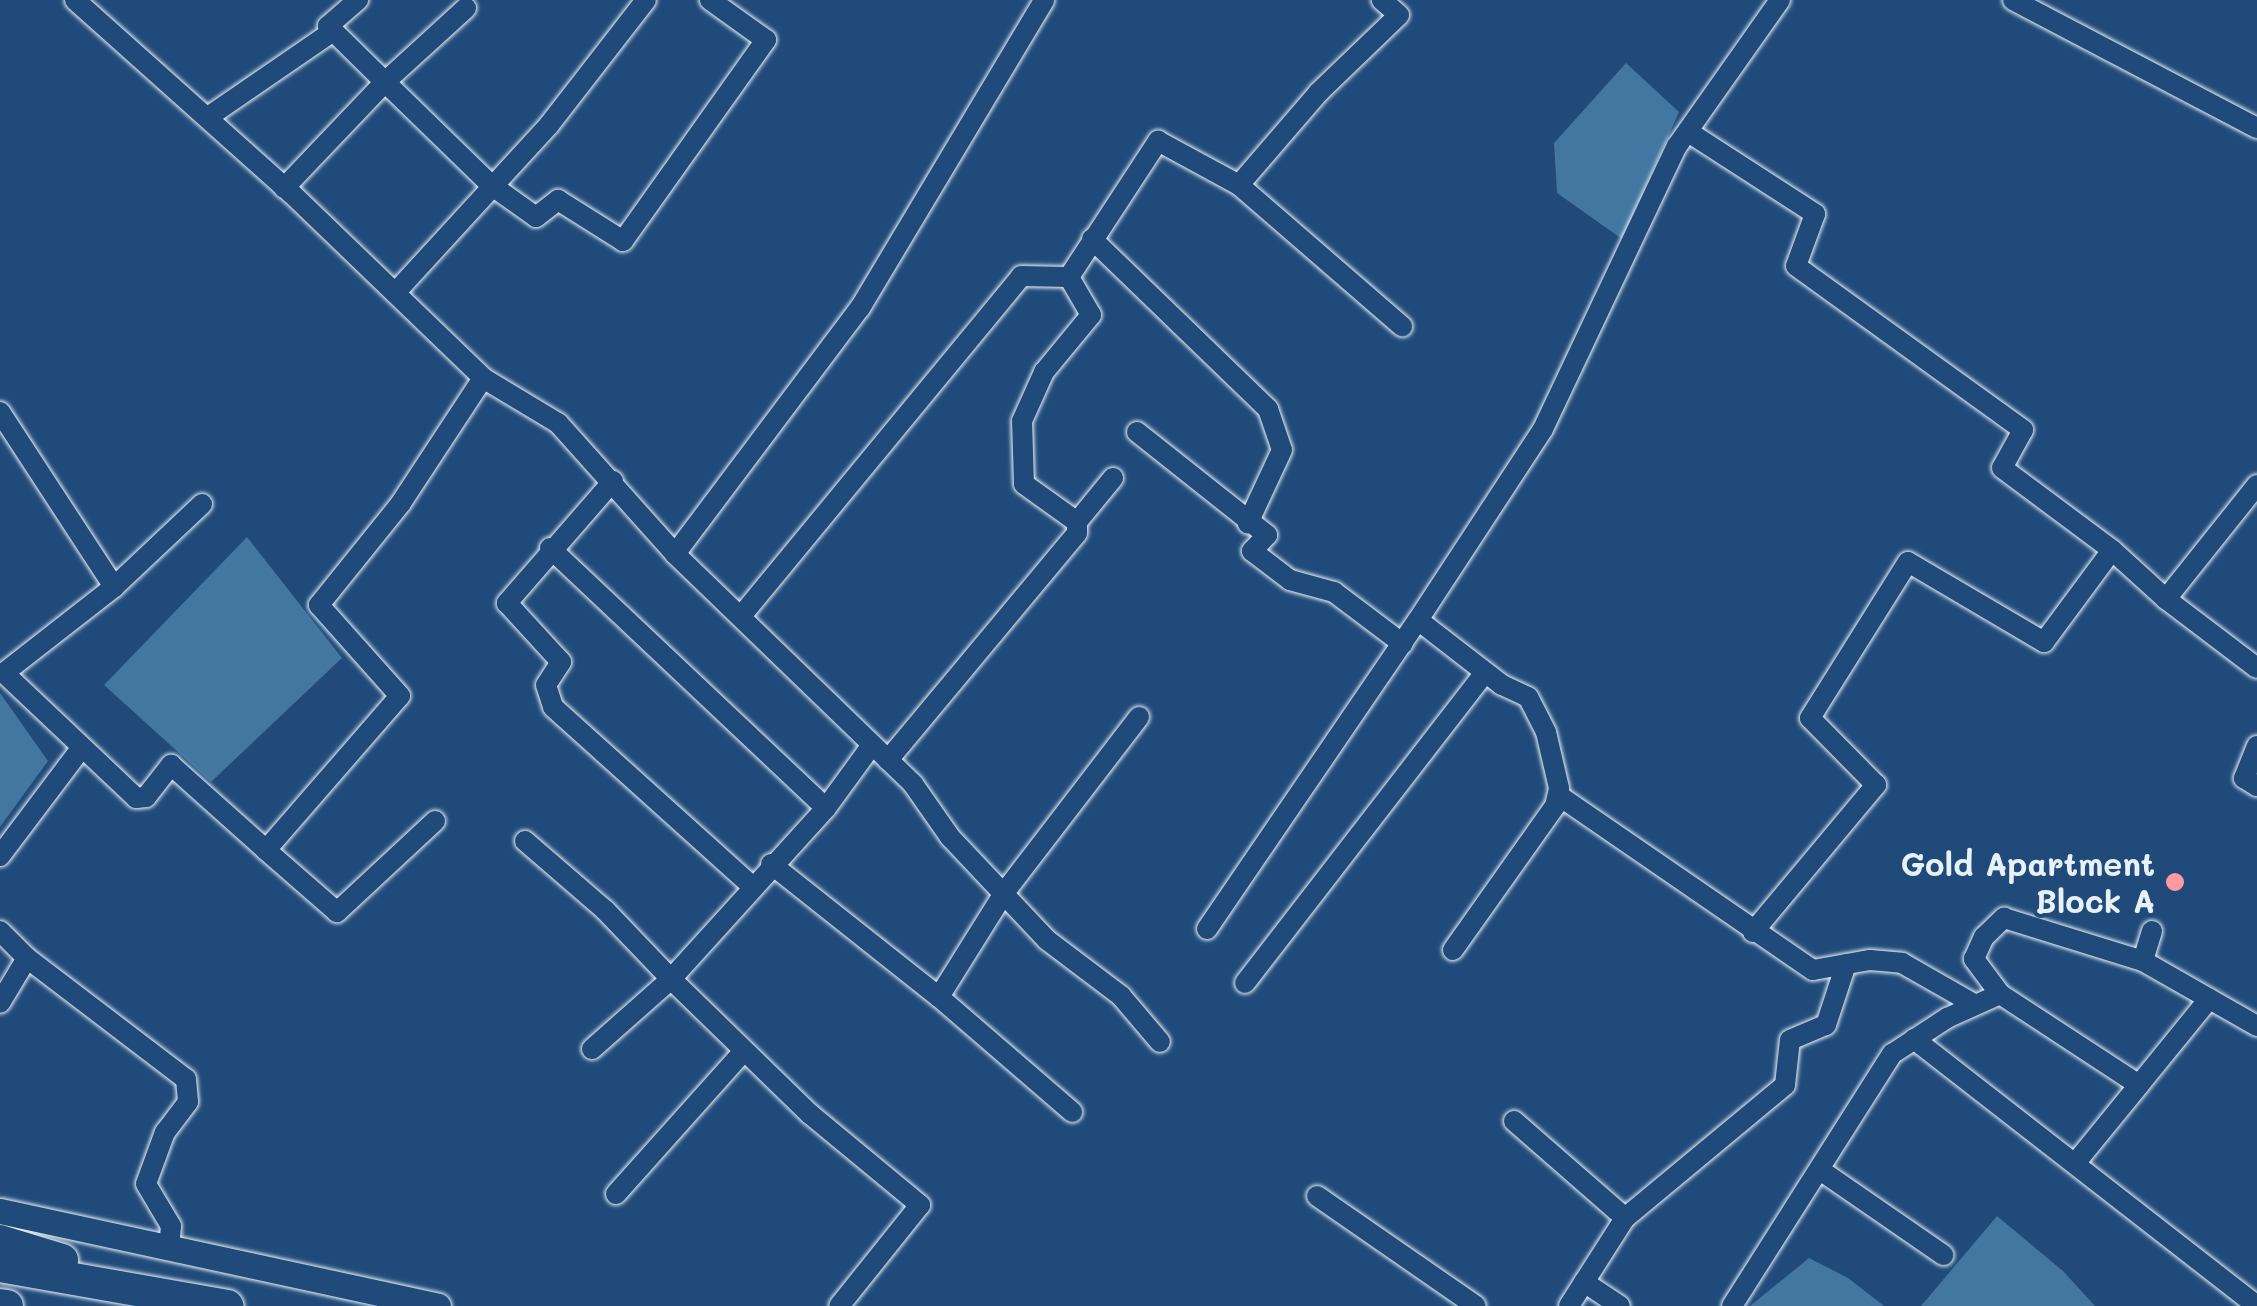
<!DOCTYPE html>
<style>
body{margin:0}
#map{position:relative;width:2257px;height:1306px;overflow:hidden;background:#1f4a7a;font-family:Mali,sans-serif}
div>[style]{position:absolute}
.water>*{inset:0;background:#4376a0}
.roads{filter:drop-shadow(0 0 2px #e8f1f8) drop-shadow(0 0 2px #e8f1f8)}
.minor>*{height:20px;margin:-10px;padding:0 10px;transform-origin:10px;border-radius:10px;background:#1f4a7a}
.tertiary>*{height:25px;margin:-12.5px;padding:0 12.5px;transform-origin:12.5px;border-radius:12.5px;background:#1f4a7a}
.trunk>*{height:32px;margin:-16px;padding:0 16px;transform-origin:16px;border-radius:16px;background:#1f4a7a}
.dots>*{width:28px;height:28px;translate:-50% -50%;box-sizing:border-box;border:5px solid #1f4a7a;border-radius:50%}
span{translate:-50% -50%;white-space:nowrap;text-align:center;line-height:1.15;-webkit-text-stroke:8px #1f4a7a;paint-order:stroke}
.poi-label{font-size:32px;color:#e8f1f8;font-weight:700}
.right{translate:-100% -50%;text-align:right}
</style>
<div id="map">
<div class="water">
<div style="clip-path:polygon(1626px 63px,1679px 112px,1622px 239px,1557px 193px,1554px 143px)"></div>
<div style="clip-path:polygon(247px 537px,342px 658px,211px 782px,104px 685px)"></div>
<div style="clip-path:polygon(0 693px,48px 761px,0 827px)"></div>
<div style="clip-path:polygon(1997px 1216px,2063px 1271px,2095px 1306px,1921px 1306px)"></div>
<div style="clip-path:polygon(1809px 1258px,1848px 1278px,1884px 1306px,1750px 1306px)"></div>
</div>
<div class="roads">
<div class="minor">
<div style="left:75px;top:0;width:290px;rotate:41.8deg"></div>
<div style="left:291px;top:193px;width:267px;rotate:43.9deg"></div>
<div style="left:483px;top:378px;width:87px;rotate:31deg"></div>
<div style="left:558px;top:423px;width:176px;rotate:48.2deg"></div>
<div style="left:675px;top:554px;width:331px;rotate:44deg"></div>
<div style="left:913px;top:784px;width:65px;rotate:55.1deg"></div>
<div style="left:950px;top:837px;width:141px;rotate:46.7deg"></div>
<div style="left:1047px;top:940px;width:93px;rotate:37.1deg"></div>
<div style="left:1121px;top:996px;width:60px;rotate:49.7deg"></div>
<div style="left:2013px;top:0;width:276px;rotate:27.7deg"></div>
<div style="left:466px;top:8px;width:110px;rotate:137.6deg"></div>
<div style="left:385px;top:82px;width:148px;rotate:44.2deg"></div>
<div style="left:491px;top:185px;width:55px;rotate:35.4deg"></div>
<div style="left:536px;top:217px;width:28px;rotate:-38deg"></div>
<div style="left:558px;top:200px;width:77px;rotate:32.2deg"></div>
<div style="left:623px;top:241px;width:247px;rotate:-54.6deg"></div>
<div style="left:766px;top:40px;width:69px;rotate:-144.5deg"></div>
<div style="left:208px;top:117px;width:152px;rotate:-34.5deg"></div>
<div style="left:1690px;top:133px;width:149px;rotate:32.9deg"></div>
<div style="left:1815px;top:214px;width:55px;rotate:110.1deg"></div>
<div style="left:1796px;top:266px;width:280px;rotate:35.8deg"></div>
<div style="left:2023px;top:430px;width:43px;rotate:118.9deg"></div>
<div style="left:2002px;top:468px;width:137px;rotate:36.7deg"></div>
<div style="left:1239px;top:185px;width:121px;rotate:-49.3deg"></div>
<div style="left:1318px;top:93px;width:112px;rotate:-43.9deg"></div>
<div style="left:1399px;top:15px;width:23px;rotate:-139deg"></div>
<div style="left:284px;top:188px;width:146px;rotate:-46.4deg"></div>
<div style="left:385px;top:82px;width:80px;rotate:-135.5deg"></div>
<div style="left:328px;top:26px;width:40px;rotate:-41deg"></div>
<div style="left:1092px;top:239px;width:245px;rotate:44deg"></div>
<div style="left:1268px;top:409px;width:43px;rotate:71.1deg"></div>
<div style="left:1282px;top:450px;width:81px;rotate:115deg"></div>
<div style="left:395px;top:293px;width:228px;rotate:-47.5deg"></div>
<div style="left:549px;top:125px;width:158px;rotate:-52.2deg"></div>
<div style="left:0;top:412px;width:209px;rotate:56.9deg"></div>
<div style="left:114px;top:587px;width:140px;rotate:142deg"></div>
<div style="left:4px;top:673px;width:182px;rotate:43.4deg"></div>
<div style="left:136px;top:798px;width:10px;rotate:-6deg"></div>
<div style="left:146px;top:797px;width:41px;rotate:-52deg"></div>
<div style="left:171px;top:765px;width:127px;rotate:41.8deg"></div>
<div style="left:1137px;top:432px;width:166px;rotate:38.4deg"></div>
<div style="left:1267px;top:535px;width:22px;rotate:133deg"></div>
<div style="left:1252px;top:551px;width:48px;rotate:37.3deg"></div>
<div style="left:1290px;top:580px;width:46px;rotate:15.3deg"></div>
<div style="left:1334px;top:592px;width:86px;rotate:37deg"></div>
<div style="left:613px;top:481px;width:162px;rotate:131deg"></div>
<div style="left:507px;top:603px;width:80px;rotate:47.5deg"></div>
<div style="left:561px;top:662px;width:27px;rotate:123deg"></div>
<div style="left:546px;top:685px;width:23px;rotate:72deg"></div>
<div style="left:553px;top:707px;width:270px;rotate:42deg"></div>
<div style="left:1077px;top:522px;width:57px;rotate:-50.7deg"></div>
<div style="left:550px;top:548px;width:379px;rotate:43.3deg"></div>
<div style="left:675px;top:554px;width:308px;rotate:-53.1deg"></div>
<div style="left:860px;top:308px;width:359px;rotate:-59.1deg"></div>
<div style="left:114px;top:587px;width:121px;rotate:-43.3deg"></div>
<div style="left:2166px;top:599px;width:114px;rotate:37.2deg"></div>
<div style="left:742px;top:615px;width:439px;rotate:-50.5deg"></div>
<div style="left:1021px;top:276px;width:48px;rotate:1.2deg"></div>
<div style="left:2257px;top:746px;width:35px;rotate:112deg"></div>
<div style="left:2244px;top:778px;width:15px;rotate:32deg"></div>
<div style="left:888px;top:760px;width:295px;rotate:-50.2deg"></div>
<div style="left:1077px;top:533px;width:11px;rotate:-90deg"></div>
<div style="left:1077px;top:522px;width:65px;rotate:-144.4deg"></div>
<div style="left:1024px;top:484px;width:63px;rotate:-91.8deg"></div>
<div style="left:1022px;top:421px;width:54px;rotate:-65.8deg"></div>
<div style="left:1044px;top:372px;width:74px;rotate:-50.5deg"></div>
<div style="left:1091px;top:315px;width:44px;rotate:-120.1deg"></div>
<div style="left:1069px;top:277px;width:163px;rotate:-56.8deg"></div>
<div style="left:1158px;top:141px;width:92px;rotate:28.5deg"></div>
<div style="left:1239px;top:185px;width:216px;rotate:40.9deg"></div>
<div style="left:1558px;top:795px;width:309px;rotate:34.5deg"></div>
<div style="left:1813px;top:970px;width:58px;rotate:-10deg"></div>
<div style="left:1870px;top:960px;width:32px;rotate:5deg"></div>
<div style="left:1902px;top:963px;width:81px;rotate:29.7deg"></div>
<div style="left:435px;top:821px;width:134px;rotate:137.1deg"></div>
<div style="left:337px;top:912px;width:94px;rotate:-138.9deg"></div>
<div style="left:266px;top:850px;width:204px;rotate:-49deg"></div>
<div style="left:400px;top:696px;width:122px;rotate:-131.7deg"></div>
<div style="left:319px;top:605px;width:131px;rotate:-51.2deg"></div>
<div style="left:401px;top:503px;width:149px;rotate:-56.7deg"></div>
<div style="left:525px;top:841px;width:106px;rotate:40.8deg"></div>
<div style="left:605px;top:910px;width:95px;rotate:46.3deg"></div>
<div style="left:671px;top:979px;width:231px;rotate:-47.8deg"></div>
<div style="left:826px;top:808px;width:78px;rotate:-53.9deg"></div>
<div style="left:0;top:856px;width:136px;rotate:-53deg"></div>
<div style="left:771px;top:864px;width:214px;rotate:38.4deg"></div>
<div style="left:939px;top:997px;width:123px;rotate:-58deg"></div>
<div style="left:1004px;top:893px;width:222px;rotate:-52.5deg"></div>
<div style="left:1207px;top:929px;width:374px;rotate:-55.7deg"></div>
<div style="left:0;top:931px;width:38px;rotate:45deg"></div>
<div style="left:27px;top:958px;width:52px;rotate:121deg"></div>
<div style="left:2152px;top:931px;width:31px;rotate:107deg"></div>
<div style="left:2143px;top:961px;width:131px;rotate:29.7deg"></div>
<div style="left:1753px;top:932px;width:192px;rotate:-50.1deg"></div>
<div style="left:1876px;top:785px;width:94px;rotate:-134.6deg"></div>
<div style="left:1810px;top:718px;width:184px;rotate:-57.9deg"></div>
<div style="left:1908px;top:562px;width:158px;rotate:30.5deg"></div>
<div style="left:2044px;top:642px;width:114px;rotate:-53.5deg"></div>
<div style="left:2112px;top:550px;width:73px;rotate:42.2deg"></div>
<div style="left:2166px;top:599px;width:146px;rotate:-51.4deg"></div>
<div style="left:1453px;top:950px;width:176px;rotate:-54.7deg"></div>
<div style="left:1555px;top:806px;width:18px;rotate:-77deg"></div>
<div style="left:1559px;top:788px;width:57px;rotate:-103.1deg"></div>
<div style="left:1546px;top:732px;width:39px;rotate:-117deg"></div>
<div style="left:1528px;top:697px;width:29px;rotate:-155deg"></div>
<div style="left:1502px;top:685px;width:106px;rotate:-142.3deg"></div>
<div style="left:1418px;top:620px;width:228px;rotate:-56.8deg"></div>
<div style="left:1543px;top:429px;width:313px;rotate:-64.7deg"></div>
<div style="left:1677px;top:146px;width:179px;rotate:-54.8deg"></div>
<div style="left:27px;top:958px;width:200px;rotate:37.3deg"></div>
<div style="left:186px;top:1079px;width:23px;rotate:85deg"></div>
<div style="left:188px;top:1102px;width:38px;rotate:127deg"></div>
<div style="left:165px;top:1132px;width:55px;rotate:110.1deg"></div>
<div style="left:146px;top:1184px;width:49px;rotate:59.2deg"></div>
<div style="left:171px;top:1226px;width:21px;rotate:95deg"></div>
<div style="left:1245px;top:983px;width:392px;rotate:-52.3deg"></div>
<div style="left:2000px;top:994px;width:44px;rotate:-126.6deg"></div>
<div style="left:1974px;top:959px;width:24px;rotate:-66deg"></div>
<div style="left:1984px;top:937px;width:28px;rotate:-44deg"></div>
<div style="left:2004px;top:918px;width:145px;rotate:17.2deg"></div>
<div style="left:939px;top:997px;width:176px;rotate:40.8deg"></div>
<div style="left:1914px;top:1039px;width:435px;rotate:37.9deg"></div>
<div style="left:592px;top:1049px;width:106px;rotate:-41.5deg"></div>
<div style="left:671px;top:979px;width:194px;rotate:44.2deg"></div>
<div style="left:810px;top:1114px;width:143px;rotate:39.6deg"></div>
<div style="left:920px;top:1205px;width:129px;rotate:128.7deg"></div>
<div style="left:1514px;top:1121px;width:147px;rotate:41.1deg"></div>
<div style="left:1625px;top:1218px;width:104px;rotate:122.5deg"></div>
<div style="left:2077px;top:1161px;width:98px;rotate:-50.8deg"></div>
<div style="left:1820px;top:1170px;width:150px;rotate:34.6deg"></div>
<div style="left:616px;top:1194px;width:192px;rotate:-48.2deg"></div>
<div style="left:1317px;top:1196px;width:193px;rotate:34.7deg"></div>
<div style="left:1625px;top:1218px;width:208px;rotate:-39.7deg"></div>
<div style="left:1785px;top:1085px;width:45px;rotate:-83.7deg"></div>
<div style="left:1790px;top:1040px;width:39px;rotate:-23deg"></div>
<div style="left:1826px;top:1025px;width:64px;rotate:-71.8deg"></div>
<div style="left:1584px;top:1282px;width:43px;rotate:33.7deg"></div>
<div style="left:1732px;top:1306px;width:299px;rotate:-57.6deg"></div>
<div style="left:1892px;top:1054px;width:66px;rotate:-33.2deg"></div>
<div style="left:1947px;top:1018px;width:58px;rotate:-24.4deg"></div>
<div style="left:2000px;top:994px;width:166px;rotate:33.2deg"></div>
<div style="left:2139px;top:1085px;width:111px;rotate:-50.9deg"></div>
</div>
<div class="tertiary">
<div style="left:0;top:1211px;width:448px;rotate:12.2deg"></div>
</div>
<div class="trunk">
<div style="left:0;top:1241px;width:65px;rotate:17deg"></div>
<div style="left:0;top:1266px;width:231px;rotate:10deg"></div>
<div style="left:0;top:1305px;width:7px;rotate:8deg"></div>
</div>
</div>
<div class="dots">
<div style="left:2175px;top:882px;background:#ff9aa2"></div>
</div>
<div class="poi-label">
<span class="right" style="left:2155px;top:882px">Gold Apartment<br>Block A</span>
</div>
</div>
